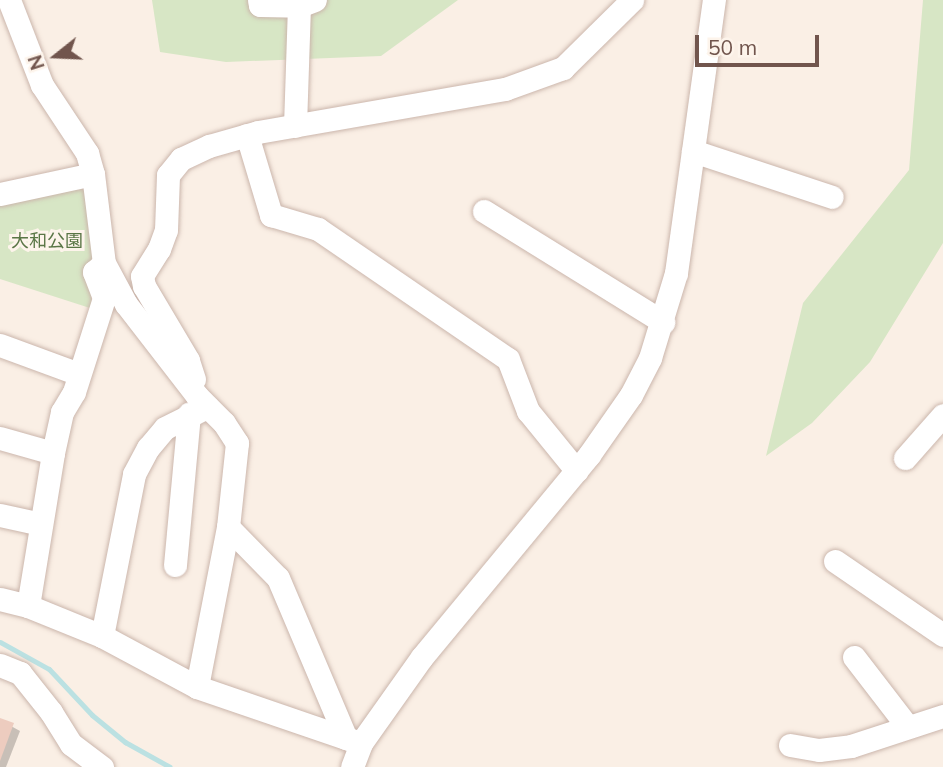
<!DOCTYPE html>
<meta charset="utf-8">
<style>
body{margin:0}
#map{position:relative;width:943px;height:767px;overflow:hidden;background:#faefe5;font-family:Mulish,"Noto Sans JP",sans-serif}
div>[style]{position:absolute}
.green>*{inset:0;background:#d7e6c5}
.shadow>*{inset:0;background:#0003}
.stream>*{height:5px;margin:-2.5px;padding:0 2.5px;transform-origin:2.5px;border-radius:2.5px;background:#bbe1e2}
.building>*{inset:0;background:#edccbf}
.roads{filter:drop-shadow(0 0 2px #cbb6ac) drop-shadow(0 0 2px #cbb6ac)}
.minor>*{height:23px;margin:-11.5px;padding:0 11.5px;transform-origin:11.5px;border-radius:11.5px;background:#fff}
span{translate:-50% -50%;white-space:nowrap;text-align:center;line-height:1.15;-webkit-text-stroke:6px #fdf4eb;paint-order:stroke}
.park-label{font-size:18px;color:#5a7646}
.north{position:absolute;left:21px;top:21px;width:70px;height:70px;-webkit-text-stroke:5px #fdf4eb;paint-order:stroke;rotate:252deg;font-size:19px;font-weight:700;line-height:28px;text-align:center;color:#71554d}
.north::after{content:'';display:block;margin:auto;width:24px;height:32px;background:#71554d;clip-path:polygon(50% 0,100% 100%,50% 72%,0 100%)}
.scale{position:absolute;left:695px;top:35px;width:124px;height:32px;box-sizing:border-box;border:4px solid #71554d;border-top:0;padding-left:9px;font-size:21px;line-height:24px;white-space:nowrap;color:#71554d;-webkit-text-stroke:5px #fdf4eb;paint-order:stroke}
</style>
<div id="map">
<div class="green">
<div style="clip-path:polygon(152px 0,458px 0,381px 56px,226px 62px,160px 52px)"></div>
<div style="clip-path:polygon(923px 0,943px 0,943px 243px,870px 362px,812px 423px,766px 456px,803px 303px,909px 170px)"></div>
<div style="clip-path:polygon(88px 187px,100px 258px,86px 266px,93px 309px,0 279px,0 203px)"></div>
</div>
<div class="shadow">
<div style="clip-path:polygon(0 720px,20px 731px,6px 767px,0 767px)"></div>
</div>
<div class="stream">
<div style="left:0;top:642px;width:56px;rotate:28.9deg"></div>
<div style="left:49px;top:669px;width:63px;rotate:46.9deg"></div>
<div style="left:92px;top:715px;width:43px;rotate:39.3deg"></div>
<div style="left:125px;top:742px;width:51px;rotate:29.1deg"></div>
</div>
<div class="building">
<div style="clip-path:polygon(0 718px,14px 723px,0 761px)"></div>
</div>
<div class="roads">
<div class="minor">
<div style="left:9px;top:0;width:91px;rotate:68.8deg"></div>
<div style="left:42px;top:85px;width:82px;rotate:56.5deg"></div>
<div style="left:87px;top:153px;width:22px;rotate:74deg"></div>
<div style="left:93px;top:174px;width:90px;rotate:83deg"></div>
<div style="left:104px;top:263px;width:47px;rotate:61.8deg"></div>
<div style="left:126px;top:304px;width:116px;rotate:52.3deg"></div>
<div style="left:197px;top:396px;width:38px;rotate:45deg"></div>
<div style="left:224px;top:423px;width:24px;rotate:57deg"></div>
<div style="left:237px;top:443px;width:84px;rotate:96.1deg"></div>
<div style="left:228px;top:527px;width:163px;rotate:101deg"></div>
<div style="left:259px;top:0;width:5px;rotate:79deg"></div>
<div style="left:260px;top:5px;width:39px;rotate:1deg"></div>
<div style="left:299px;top:6px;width:17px;rotate:-21deg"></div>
<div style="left:295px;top:126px;width:120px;rotate:-88.1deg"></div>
<div style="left:247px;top:135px;width:84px;rotate:73.3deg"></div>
<div style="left:271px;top:215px;width:49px;rotate:16.6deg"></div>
<div style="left:318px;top:229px;width:230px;rotate:34.4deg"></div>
<div style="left:508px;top:359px;width:56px;rotate:69deg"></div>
<div style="left:528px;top:411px;width:77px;rotate:50.8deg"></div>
<div style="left:693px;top:151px;width:146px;rotate:18.3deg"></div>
<div style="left:0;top:194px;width:95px;rotate:-12.1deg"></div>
<div style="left:484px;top:211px;width:211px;rotate:31.8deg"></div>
<div style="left:0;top:345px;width:84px;rotate:20.2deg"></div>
<div style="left:194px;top:379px;width:20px;rotate:-108deg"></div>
<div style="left:188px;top:360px;width:86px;rotate:-120.7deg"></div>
<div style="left:144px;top:286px;width:10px;rotate:-101deg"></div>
<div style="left:142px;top:276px;width:32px;rotate:-58deg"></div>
<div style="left:159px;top:249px;width:20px;rotate:-70deg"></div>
<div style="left:166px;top:230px;width:55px;rotate:-87.9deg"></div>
<div style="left:168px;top:175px;width:21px;rotate:-51deg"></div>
<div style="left:181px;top:159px;width:31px;rotate:-25deg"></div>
<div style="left:209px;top:146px;width:51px;rotate:-15.9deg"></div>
<div style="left:258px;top:132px;width:251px;rotate:-9.9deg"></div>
<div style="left:505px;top:89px;width:62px;rotate:-19.9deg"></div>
<div style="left:563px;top:68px;width:97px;rotate:-44.6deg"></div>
<div style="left:0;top:438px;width:55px;rotate:15.8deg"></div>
<div style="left:905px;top:458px;width:57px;rotate:-48.5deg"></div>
<div style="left:0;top:515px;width:42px;rotate:12.4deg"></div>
<div style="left:228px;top:527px;width:71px;rotate:45.6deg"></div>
<div style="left:278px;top:578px;width:174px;rotate:67deg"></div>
<div style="left:835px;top:561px;width:131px;rotate:34.4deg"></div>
<div style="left:175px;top:565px;width:152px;rotate:-84.7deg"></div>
<div style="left:0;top:599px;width:29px;rotate:14deg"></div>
<div style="left:28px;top:606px;width:80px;rotate:22.1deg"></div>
<div style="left:102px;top:636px;width:108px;rotate:28.2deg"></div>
<div style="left:197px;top:687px;width:173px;rotate:18.9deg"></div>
<div style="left:28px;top:606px;width:155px;rotate:-80.7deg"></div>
<div style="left:53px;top:453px;width:42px;rotate:-77.6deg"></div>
<div style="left:62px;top:412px;width:23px;rotate:-59deg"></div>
<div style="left:74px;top:392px;width:99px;rotate:-72.3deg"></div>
<div style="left:104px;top:298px;width:28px;rotate:-111deg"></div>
<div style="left:94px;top:272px;width:11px;rotate:-41deg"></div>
<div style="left:102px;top:636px;width:165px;rotate:-78.8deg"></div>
<div style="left:134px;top:474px;width:30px;rotate:-62deg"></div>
<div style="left:148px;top:448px;width:26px;rotate:-50deg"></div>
<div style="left:165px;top:428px;width:47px;rotate:-26.6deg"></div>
<div style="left:854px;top:657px;width:88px;rotate:52.4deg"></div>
<div style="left:0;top:665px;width:22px;rotate:22deg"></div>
<div style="left:20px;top:673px;width:50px;rotate:51.5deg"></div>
<div style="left:51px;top:712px;width:38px;rotate:58deg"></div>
<div style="left:71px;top:744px;width:39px;rotate:37deg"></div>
<div style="left:790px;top:745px;width:29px;rotate:10deg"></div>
<div style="left:819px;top:750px;width:32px;rotate:-7deg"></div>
<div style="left:851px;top:746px;width:97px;rotate:-18.1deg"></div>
<div style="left:352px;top:767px;width:26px;rotate:-69deg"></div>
<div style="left:361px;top:743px;width:105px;rotate:-54.7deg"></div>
<div style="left:422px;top:657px;width:262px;rotate:-50.4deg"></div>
<div style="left:589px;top:455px;width:73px;rotate:-55deg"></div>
<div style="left:631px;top:395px;width:42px;rotate:-62.8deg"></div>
<div style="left:650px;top:358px;width:89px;rotate:-73deg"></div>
<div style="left:676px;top:273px;width:276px;rotate:-82.1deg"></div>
</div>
</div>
<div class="park-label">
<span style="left:47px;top:241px">大和公園</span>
</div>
<div class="north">N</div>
<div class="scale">50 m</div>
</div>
